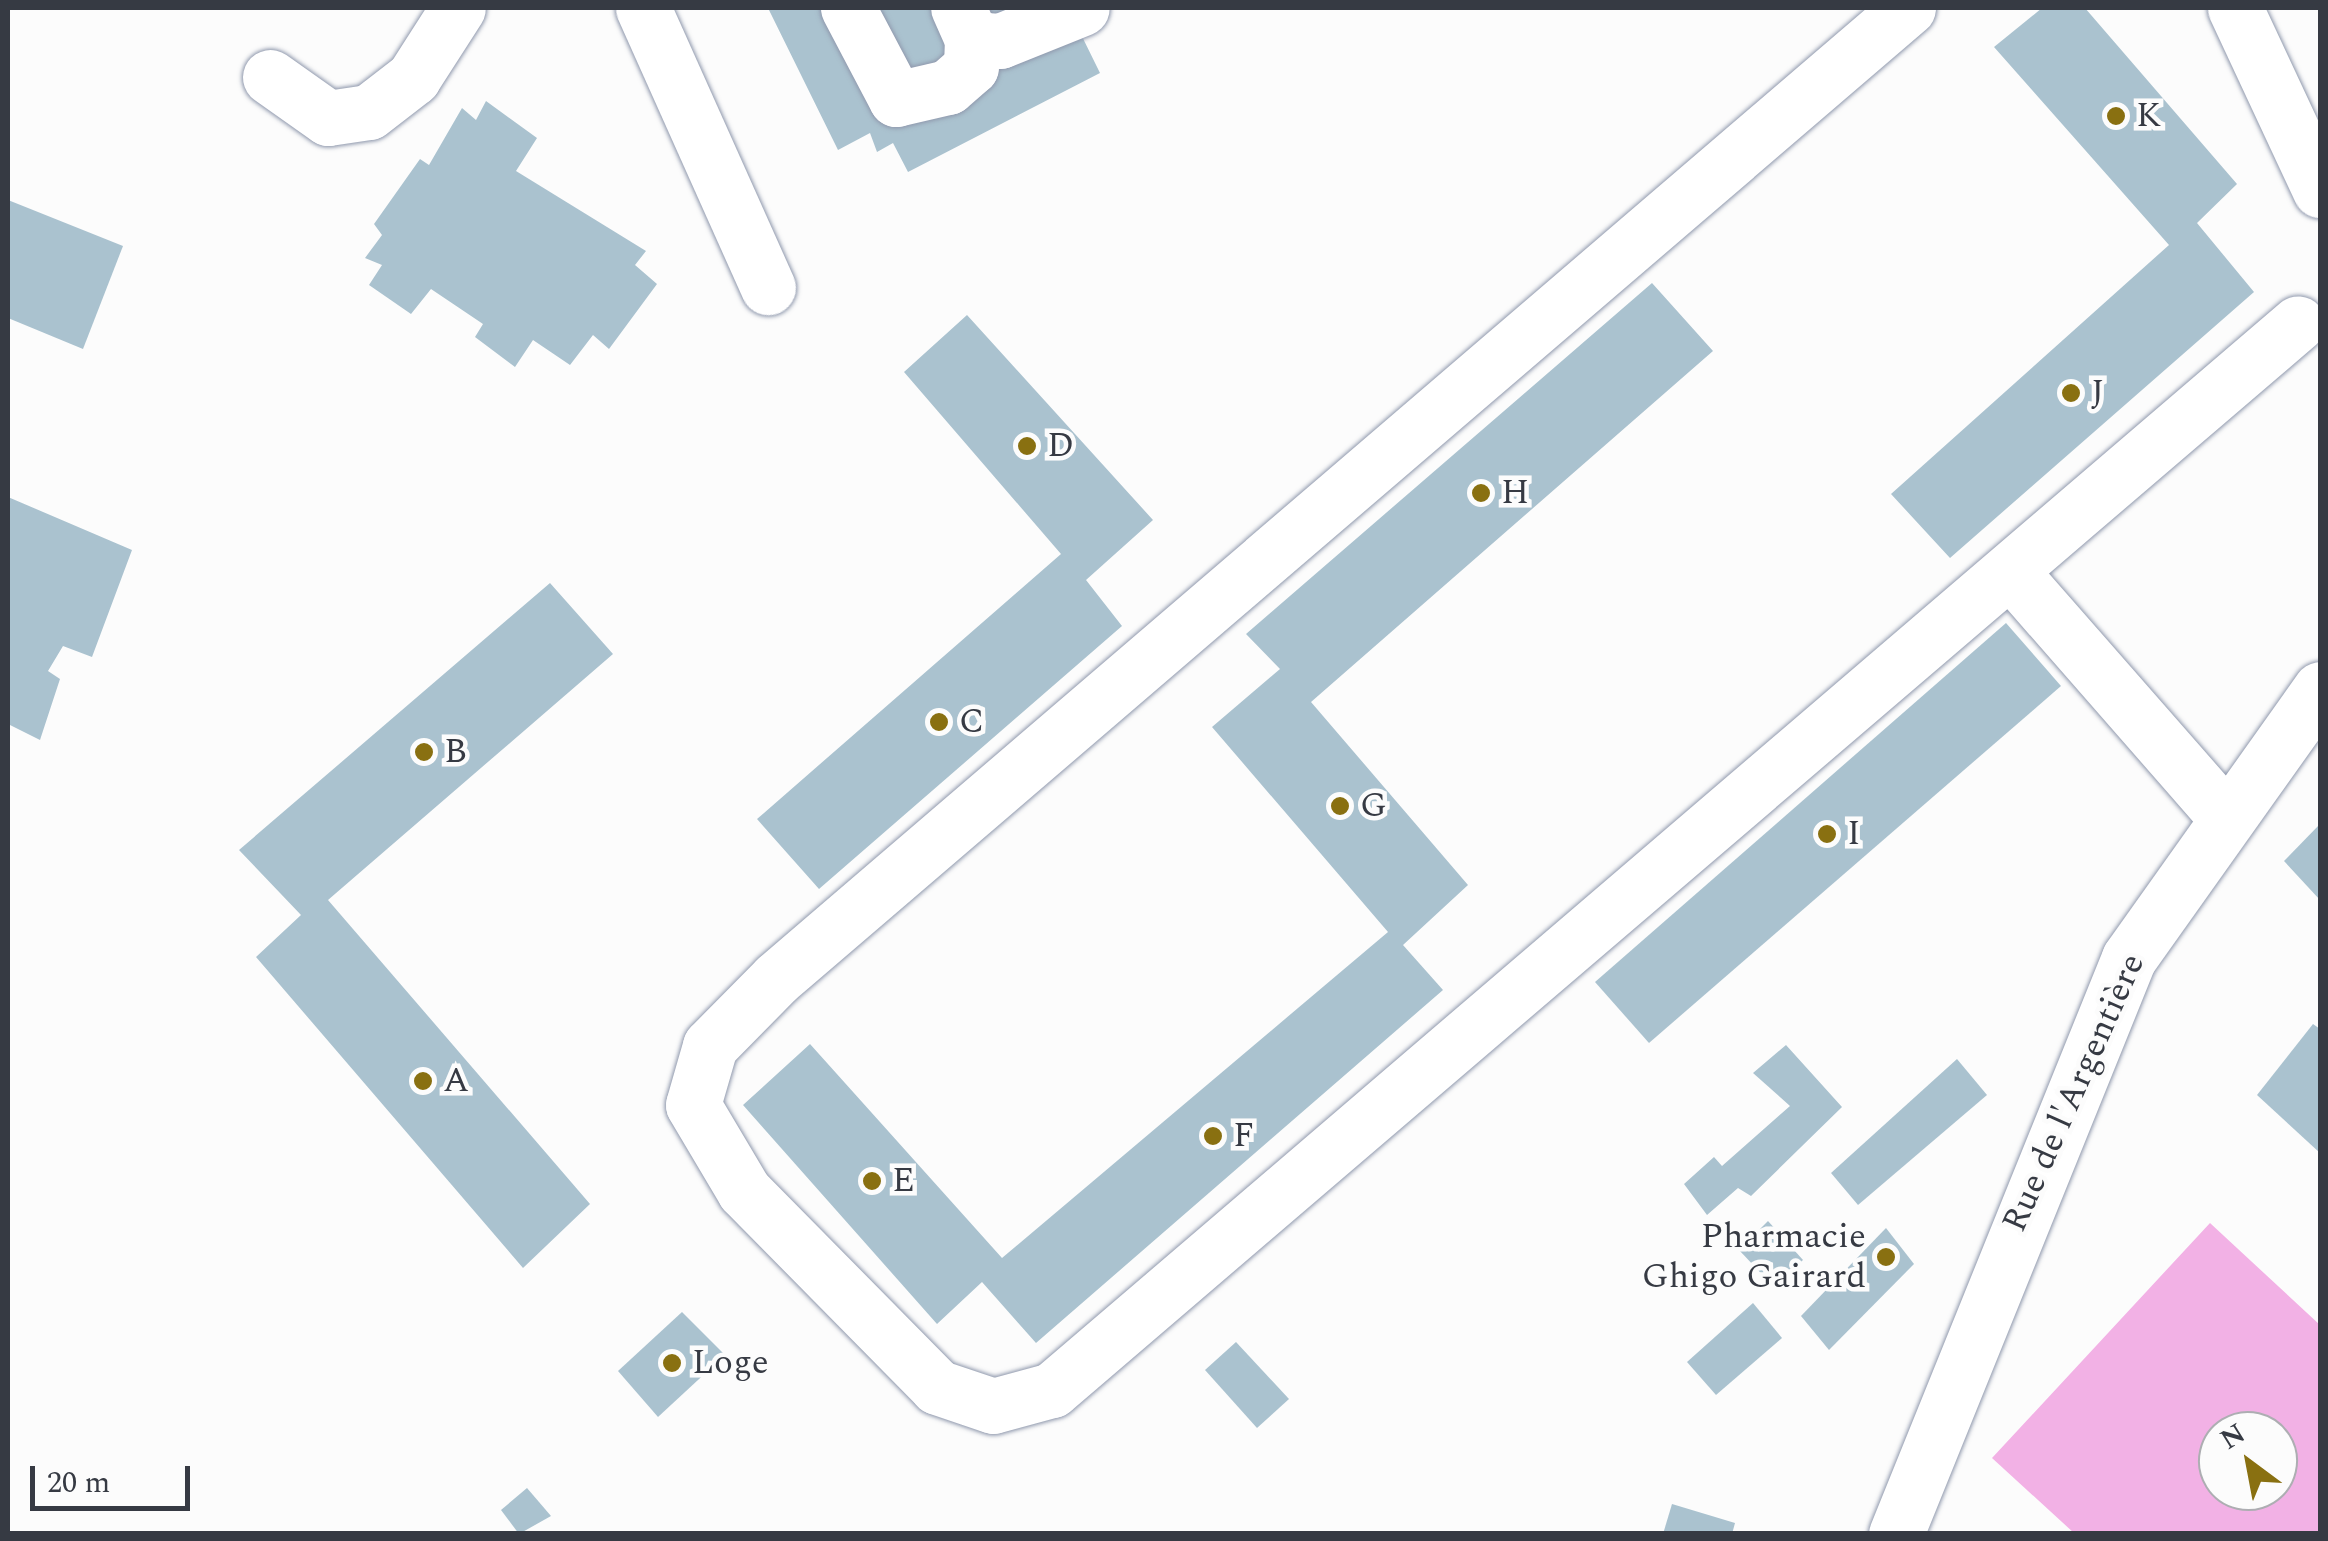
<!DOCTYPE html>
<meta charset="utf-8">
<style>
body{margin:0}
#map{position:relative;width:2328px;height:1541px;overflow:hidden;background:#fcfcfc;font-family:Spectral,serif}
div>[style]{position:absolute}
.green>*{inset:0;background:#f2b1e5}
.building>*{inset:0;background:#aac2cf}
.roads{filter:drop-shadow(0 0 2px #9099ad) drop-shadow(0 0 2px #9099ad)}
.minor>*{height:55px;margin:-27.5px;padding:0 27.5px;transform-origin:27.5px;border-radius:27.5px;background:#fff}
.dots>*{width:28px;height:28px;translate:-50% -50%;box-sizing:border-box;border:5px solid #fcfcfc;border-radius:50%}
span{translate:-50% -50%;white-space:nowrap;text-align:center;line-height:1.15;-webkit-text-stroke:9px #fcfcfc;paint-order:stroke}
.poi-label{font-size:35px;color:#363a43}
.left{translate:0 -50%;text-align:left}
.right{translate:-100% -50%;text-align:right}
.street-label{font-size:35px;color:#363a43}
.frame{position:absolute;inset:0;border:10px solid #363a43;pointer-events:none}
.north{position:absolute;left:2198px;top:1411px;width:100px;height:100px;box-sizing:border-box;background:#fcfcfc;border:2px solid #adaeb2;border-radius:50%;rotate:328deg;font-size:28px;font-weight:700;line-height:40px;text-align:center;color:#363a43}
.north::after{content:'';display:block;margin:auto;width:35px;height:45px;background:#897011;clip-path:polygon(50% 0,100% 100%,50% 72%,0 100%)}
.scale{position:absolute;left:30px;top:1466px;width:160px;height:45px;box-sizing:border-box;border:5px solid #363a43;border-top:0;padding-left:12px;font-size:30px;line-height:35px;white-space:nowrap;color:#363a43;-webkit-text-stroke:8px #fcfcfc;paint-order:stroke}
</style>
<div id="map">
<div class="green">
<div style="clip-path:polygon(evenodd,2210px 1223px,2320px 1325px,2320px 1533px,2074px 1533px,1992px 1458px,2210px 1223px,2218px 1431px,2278px 1431px,2278px 1491px,2218px 1491px,2218px 1431px)"></div>
</div>
<div class="building">
<div style="clip-path:polygon(768px 8px,1068px 8px,1100px 73px,908px 172px,893px 143px,877px 152px,870px 133px,838px 150px)"></div>
<div style="clip-path:polygon(2042px 8px,2085px 8px,2237px 184px,2197px 223px,2254px 292px,1950px 558px,1891px 494px,2169px 245px,1994px 47px)"></div>
<div style="clip-path:polygon(486px 101px,537px 138px,516px 171px,646px 251px,635px 265px,657px 284px,609px 349px,593px 335px,570px 365px,533px 340px,515px 367px,475px 337px,483px 324px,431px 289px,411px 314px,369px 285px,382px 265px,365px 258px,382px 235px,374px 224px,420px 159px,429px 165px,462px 108px,476px 120px)"></div>
<div style="clip-path:polygon(8px 200px,123px 246px,83px 349px,8px 318px)"></div>
<div style="clip-path:polygon(1652px 283px,1713px 351px,1311px 702px,1468px 885px,1403px 945px,1443px 990px,1036px 1343px,982px 1282px,937px 1324px,743px 1105px,810px 1044px,1002px 1258px,1388px 932px,1212px 727px,1280px 669px,1246px 634px)"></div>
<div style="clip-path:polygon(967px 315px,1153px 520px,1086px 580px,1122px 626px,819px 889px,757px 819px,1061px 554px,904px 372px)"></div>
<div style="clip-path:polygon(8px 497px,132px 550px,92px 657px,63px 646px,48px 671px,60px 679px,40px 740px,8px 724px)"></div>
<div style="clip-path:polygon(550px 583px,613px 654px,328px 900px,590px 1204px,523px 1268px,256px 957px,301px 915px,239px 850px)"></div>
<div style="clip-path:polygon(2006px 623px,2061px 686px,1649px 1043px,1595px 982px)"></div>
<div style="clip-path:polygon(2320px 824px,2320px 900px,2284px 861px)"></div>
<div style="clip-path:polygon(2313px 1024px,2320px 1029px,2320px 1153px,2257px 1095px)"></div>
<div style="clip-path:polygon(1786px 1045px,1842px 1107px,1751px 1196px,1738px 1188px,1707px 1215px,1684px 1184px,1714px 1157px,1722px 1166px,1790px 1106px,1753px 1073px)"></div>
<div style="clip-path:polygon(1957px 1059px,1987px 1095px,1858px 1205px,1831px 1173px)"></div>
<div style="clip-path:polygon(1768px 1221px,1803px 1260px,1773px 1286px,1739px 1250px)"></div>
<div style="clip-path:polygon(1886px 1228px,1914px 1264px,1829px 1350px,1801px 1316px)"></div>
<div style="clip-path:polygon(1753px 1303px,1782px 1338px,1716px 1395px,1687px 1362px)"></div>
<div style="clip-path:polygon(682px 1312px,725px 1355px,658px 1417px,618px 1371px)"></div>
<div style="clip-path:polygon(1236px 1342px,1289px 1399px,1257px 1428px,1205px 1370px)"></div>
<div style="clip-path:polygon(527px 1488px,551px 1516px,519px 1534px,501px 1510px)"></div>
<div style="clip-path:polygon(1672px 1504px,1735px 1523px,1732px 1534px,1663px 1534px)"></div>
</div>
<div class="roads">
<div class="minor">
<div style="left:643px;top:8px;width:306px;rotate:65.9deg"></div>
<div style="left:848px;top:8px;width:103px;rotate:62.2deg"></div>
<div style="left:896px;top:99px;width:53px;rotate:-13deg"></div>
<div style="left:948px;top:87px;width:30px;rotate:-41deg"></div>
<div style="left:971px;top:67px;width:28px;rotate:-88deg"></div>
<div style="left:972px;top:39px;width:34px;rotate:-114deg"></div>
<div style="left:1908px;top:8px;width:1491px;rotate:139.38deg"></div>
<div style="left:776px;top:979px;width:94px;rotate:134.6deg"></div>
<div style="left:710px;top:1046px;width:61px;rotate:106.1deg"></div>
<div style="left:693px;top:1105px;width:100px;rotate:59.3deg"></div>
<div style="left:744px;top:1191px;width:275px;rotate:45.4deg"></div>
<div style="left:937px;top:1387px;width:59px;rotate:18.7deg"></div>
<div style="left:993px;top:1406px;width:61px;rotate:-15.2deg"></div>
<div style="left:1052px;top:1390px;width:1640px;rotate:-40.57deg"></div>
<div style="left:2235px;top:8px;width:201px;rotate:65deg"></div>
<div style="left:972px;top:39px;width:28px;rotate:4deg"></div>
<div style="left:1000px;top:41px;width:88px;rotate:-21.9deg"></div>
<div style="left:270px;top:77px;width:71px;rotate:35.3deg"></div>
<div style="left:328px;top:118px;width:41px;rotate:-8.3deg"></div>
<div style="left:369px;top:112px;width:56px;rotate:-37.7deg"></div>
<div style="left:413px;top:78px;width:83px;rotate:-57.3deg"></div>
<div style="left:2012px;top:573px;width:323px;rotate:48.8deg"></div>
<div style="left:1896px;top:1534px;width:621px;rotate:-67.98deg"></div>
<div style="left:2129px;top:958px;width:330px;rotate:-54.6deg"></div>
</div>
</div>
<div class="dots">
<div style="left:2116px;top:116px;background:#897011"></div>
<div style="left:2071px;top:393px;background:#897011"></div>
<div style="left:1027px;top:446px;background:#897011"></div>
<div style="left:1481px;top:493px;background:#897011"></div>
<div style="left:939px;top:722px;background:#897011"></div>
<div style="left:424px;top:752px;background:#897011"></div>
<div style="left:1340px;top:806px;background:#897011"></div>
<div style="left:1827px;top:834px;background:#897011"></div>
<div style="left:423px;top:1081px;background:#897011"></div>
<div style="left:1213px;top:1136px;background:#897011"></div>
<div style="left:872px;top:1181px;background:#897011"></div>
<div style="left:1886px;top:1257px;background:#897011"></div>
<div style="left:672px;top:1363px;background:#897011"></div>
</div>
<div class="poi-label">
<span class="left" style="left:2136px;top:116px">K</span>
<span class="left" style="left:2091px;top:393px">J</span>
<span class="left" style="left:1047px;top:446px">D</span>
<span class="left" style="left:1501px;top:493px">H</span>
<span class="left" style="left:959px;top:722px">C</span>
<span class="left" style="left:444px;top:752px">B</span>
<span class="left" style="left:1360px;top:806px">G</span>
<span class="left" style="left:1847px;top:834px">I</span>
<span class="left" style="left:443px;top:1081px">A</span>
<span class="left" style="left:1233px;top:1136px">F</span>
<span class="left" style="left:892px;top:1181px">E</span>
<span class="right" style="left:1866px;top:1257px">Pharmacie<br>Ghigo Gairard</span>
<span class="left" style="left:692px;top:1363px">Loge</span>
</div>
<div class="street-label">
<span style="left:2074px;top:1093px;rotate:-66deg">Rue de l'Argentière</span>
</div>
<div class="frame"></div>
<div class="north">N</div>
<div class="scale">20 m</div>
</div>
